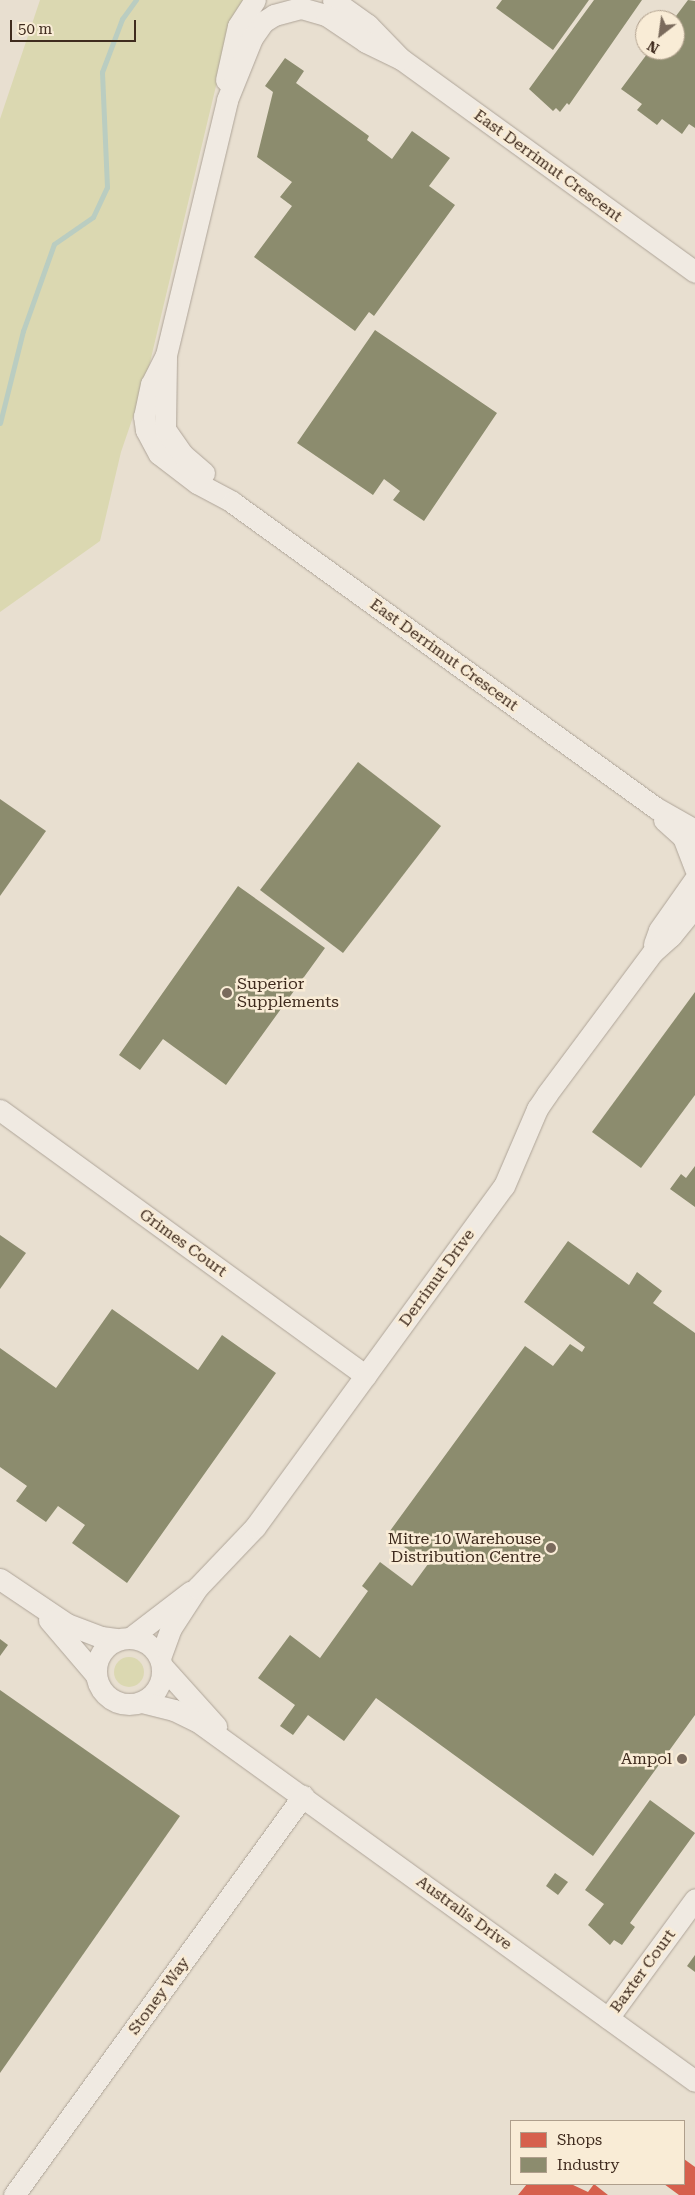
<!DOCTYPE html>
<style>
body{margin:0}
#map{position:relative;width:695px;height:2195px;overflow:hidden;background:#e8dfd0;font-family:"Roboto Serif",serif}
div>[style]{position:absolute}
.green>*{inset:0;background:#dbd8b1}
.round{border-radius:50%}
.shops>*{inset:0;background:#d6604d}
.industry>*{inset:0;background:#8c8c6e}
.stream>*{height:5px;margin:-2.5px;padding:0 2.5px;transform-origin:2.5px;border-radius:2.5px;background:#bacdc1}
.roads{filter:drop-shadow(0 0 1px #aea498) drop-shadow(0 0 1px #aea498)}
.minor>*{height:21px;margin:-10.5px;padding:0 10.5px;transform-origin:10.5px;border-radius:10.5px;background:#f0eae2}
.minor>.ring{margin:-10.5px;padding:0;box-sizing:content-box;background:none;border:21px solid #f0eae2;border-radius:50%}
.dots>*{width:14px;height:14px;translate:-50% -50%;box-sizing:border-box;border:2px solid #f9ecd6;border-radius:50%}
span{translate:-50% -50%;white-space:nowrap;text-align:center;line-height:1.15;-webkit-text-stroke:5px #f9ecd6;paint-order:stroke}
.street-label{font-size:16px;color:#3f2b1e}
.poi-label{font-size:16px;color:#3f2b1e}
.left{translate:0 -50%;text-align:left}
.right{translate:-100% -50%;text-align:right}
.legend{position:absolute;left:510px;top:2120px;width:175px;height:65px;box-sizing:border-box;background:#f9ecd6;border:1px solid #af9f8c;margin:0;padding:6px 9px;list-style:none;font-size:15px;color:#3f2b1e}
.legend li{display:flex;align-items:center;gap:10px;height:25px}
.legend b{width:25px;border:1px solid #af9f8c}
.north{position:absolute;left:635px;top:10px;width:50px;height:50px;box-sizing:border-box;background:#f9ecd6;border:1px solid #af9f8c;border-radius:50%;rotate:210deg;font-size:14px;font-weight:700;line-height:20px;text-align:center;color:#3f2b1e}
.north::after{content:'';display:block;margin:auto;width:18px;height:22px;background:#7a6a5c;clip-path:polygon(50% 0,100% 100%,50% 72%,0 100%)}
.scale{position:absolute;left:10px;top:20px;width:126px;height:22px;box-sizing:border-box;border:2px solid #3f2b1e;border-top:0;padding-left:6px;font-size:15px;line-height:18px;white-space:nowrap;color:#3f2b1e;-webkit-text-stroke:4px #f9ecd6;paint-order:stroke}
</style>
<div id="map">
<div class="green">
<div style="clip-path:polygon(40px 0,243px 0,232px 19px,146px 379px,121px 452px,100px 541px,0 612px,0 119px)"></div>
<div class="round" style="left:114px;top:1657px;width:30px;height:30px"></div>
</div>
<div class="shops">
<div style="clip-path:polygon(684px 2159px,695px 2167px,695px 2195px,679px 2195px,664px 2184px,684px 2184px)"></div>
<div style="clip-path:polygon(527px 2184px,571px 2184px,588px 2192px,594px 2184px,608px 2195px,518px 2195px)"></div>
</div>
<div class="industry">
<div style="clip-path:polygon(502px 0,589px 0,553px 50px,496px 8px)"></div>
<div style="clip-path:polygon(594px 0,642px 0,569px 105px,567px 103px,560px 112px,556px 108px,553px 111px,529px 89px)"></div>
<div style="clip-path:polygon(688px 0,695px 1px,695px 128px,689px 124px,682px 134px,662px 119px,657px 125px,637px 110px,642px 104px,621px 89px,650px 50px,675px 50px,673px 20px)"></div>
<div style="clip-path:polygon(285px 58px,304px 71px,296px 83px,369px 136px,367px 140px,392px 159px,412px 131px,450px 158px,429px 186px,455px 205px,374px 316px,369px 312px,355px 331px,254px 257px,292px 206px,280px 197px,292px 182px,257px 157px,273px 92px,265px 86px)"></div>
<div style="clip-path:polygon(375px 330px,497px 413px,424px 521px,393px 500px,400px 491px,384px 479px,373px 495px,297px 443px)"></div>
<div style="clip-path:polygon(358px 762px,441px 826px,343px 953px,260px 890px)"></div>
<div style="clip-path:polygon(0 799px,46px 831px,0 896px)"></div>
<div style="clip-path:polygon(238px 886px,325px 948px,226px 1085px,163px 1039px,140px 1070px,119px 1055px)"></div>
<div style="clip-path:polygon(695px 992px,695px 1095px,641px 1168px,592px 1132px)"></div>
<div style="clip-path:polygon(695px 1166px,695px 1207px,670px 1189px,681px 1174px,686px 1178px)"></div>
<div style="clip-path:polygon(0 1235px,26px 1253px,0 1289px)"></div>
<div style="clip-path:polygon(568px 1241px,629px 1285px,637px 1272px,662px 1291px,653px 1303px,695px 1333px,695px 1715px,593px 1856px,376px 1698px,344px 1741px,308px 1715px,293px 1735px,280px 1726px,295px 1705px,258px 1678px,290px 1635px,320px 1658px,368px 1591px,362px 1586px,380px 1562px,412px 1586px,428px 1564px,387px 1535px,525px 1346px,553px 1366px,570px 1344px,582px 1352px,585px 1347px,524px 1302px)"></div>
<div style="clip-path:polygon(112px 1309px,198px 1370px,222px 1335px,276px 1373px,127px 1583px,72px 1543px,85px 1525px,58px 1506px,46px 1522px,16px 1501px,27px 1486px,0 1467px,0 1348px,56px 1388px)"></div>
<div style="clip-path:polygon(0 1639px,8px 1645px,0 1656px)"></div>
<div style="clip-path:polygon(0 1690px,180px 1816px,0 2073px)"></div>
<div style="clip-path:polygon(650px 1800px,695px 1833px,630px 1923px,635px 1927px,622px 1945px,614px 1940px,610px 1945px,588px 1925px,604px 1904px,585px 1890px)"></div>
<div style="clip-path:polygon(555px 1873px,568px 1882px,558px 1895px,546px 1886px)"></div>
<div style="clip-path:polygon(695px 1955px,695px 1972px,687px 1966px)"></div>
</div>
<div class="stream">
<div style="left:0;top:423px;width:95px;rotate:-76deg"></div>
<div style="left:23px;top:331px;width:92px;rotate:-70.4deg"></div>
<div style="left:54px;top:244px;width:47px;rotate:-34.7deg"></div>
<div style="left:93px;top:217px;width:33px;rotate:-65deg"></div>
<div style="left:107px;top:187px;width:115px;rotate:-92.5deg"></div>
<div style="left:102px;top:72px;width:57px;rotate:-69.3deg"></div>
<div style="left:122px;top:19px;width:24px;rotate:-54deg"></div>
</div>
<div class="roads">
<div class="minor">
<div style="left:333px;top:0;width:43px;rotate:35.5deg"></div>
<div style="left:368px;top:25px;width:47px;rotate:45.9deg"></div>
<div style="left:401px;top:59px;width:363px;rotate:35.9deg"></div>
<div style="left:226px;top:80px;width:55px;rotate:-77.5deg"></div>
<div style="left:238px;top:26px;width:31px;rotate:-57deg"></div>
<div style="left:166px;top:355px;width:33px;rotate:117deg"></div>
<div style="left:151px;top:384px;width:33px;rotate:102deg"></div>
<div style="left:144px;top:416px;width:14px;rotate:82deg"></div>
<div style="left:146px;top:430px;width:27px;rotate:62deg"></div>
<div style="left:159px;top:454px;width:48px;rotate:37.3deg"></div>
<div style="left:197px;top:483px;width:40px;rotate:28deg"></div>
<div style="left:232px;top:502px;width:523px;rotate:35.82deg"></div>
<div style="left:656px;top:808px;width:45px;rotate:29.4deg"></div>
<div style="left:204px;top:473px;width:28px;rotate:-139deg"></div>
<div style="left:183px;top:455px;width:32px;rotate:-125deg"></div>
<div style="left:165px;top:429px;width:74px;rotate:-89.2deg"></div>
<div style="left:166px;top:355px;width:262px;rotate:-76.5deg"></div>
<div style="left:227px;top:100px;width:67px;rotate:-68deg"></div>
<div style="left:252px;top:38px;width:19px;rotate:-55deg"></div>
<div style="left:263px;top:22px;width:13px;rotate:-32deg"></div>
<div style="left:274px;top:15px;width:28px;rotate:-15deg"></div>
<div style="left:301px;top:8px;width:26px;rotate:16deg"></div>
<div style="left:326px;top:15px;width:48px;rotate:34deg"></div>
<div style="left:366px;top:42px;width:39px;rotate:26deg"></div>
<div style="left:664px;top:820px;width:25px;rotate:42deg"></div>
<div style="left:683px;top:837px;width:34px;rotate:69deg"></div>
<div style="left:654px;top:944px;width:15px;rotate:-70deg"></div>
<div style="left:659px;top:930px;width:62px;rotate:-54.8deg"></div>
<div style="left:0;top:1110px;width:452px;rotate:36deg"></div>
<div style="left:0;top:1579px;width:81px;rotate:33.9deg"></div>
<div style="left:67px;top:1624px;width:36px;rotate:21deg"></div>
<div style="left:101px;top:1637px;width:17px;rotate:7deg"></div>
<div style="left:49px;top:1620px;width:72px;rotate:49.5deg"></div>
<div class="ring" style="left:96px;top:1638px;width:45px;height:45px"></div>
<div style="left:130px;top:1638px;width:76px;rotate:-37.5deg"></div>
<div style="left:160px;top:1658px;width:32px;rotate:-70deg"></div>
<div style="left:171px;top:1628px;width:48px;rotate:-57deg"></div>
<div style="left:197px;top:1588px;width:84px;rotate:-46.4deg"></div>
<div style="left:255px;top:1527px;width:422px;rotate:-53.9deg"></div>
<div style="left:504px;top:1186px;width:84px;rotate:-66.8deg"></div>
<div style="left:537px;top:1109px;width:18px;rotate:-56deg"></div>
<div style="left:547px;top:1094px;width:177px;rotate:-53.3deg"></div>
<div style="left:653px;top:952px;width:24px;rotate:-42deg"></div>
<div style="left:671px;top:936px;width:38px;rotate:-51deg"></div>
<div style="left:162px;top:1666px;width:81px;rotate:48deg"></div>
<div style="left:142px;top:1702px;width:33px;rotate:14deg"></div>
<div style="left:174px;top:1710px;width:25px;rotate:26deg"></div>
<div style="left:197px;top:1721px;width:614px;rotate:35.86deg"></div>
<div style="left:608px;top:2018px;width:147px;rotate:-53.8deg"></div>
<div style="left:14px;top:2195px;width:493px;rotate:-54.1deg"></div>
</div>
</div>
<div class="dots">
<div style="left:227px;top:993px;background:#7a6a5c"></div>
<div style="left:551px;top:1548px;background:#7a6a5c"></div>
<div style="left:682px;top:1759px;background:#7a6a5c"></div>
</div>
<div class="street-label">
<span style="left:548px;top:166px;rotate:36deg">East Derrimut Crescent</span>
<span style="left:444px;top:655px;rotate:36deg">East Derrimut Crescent</span>
<span style="left:183px;top:1243px;rotate:36deg">Grimes Court</span>
<span style="left:437px;top:1278px;rotate:-54deg">Derrimut Drive</span>
<span style="left:464px;top:1913px;rotate:36deg">Australis Drive</span>
<span style="left:643px;top:1971px;rotate:-54deg">Baxter Court</span>
<span style="left:159px;top:1996px;rotate:-54deg">Stoney Way</span>
</div>
<div class="poi-label">
<span class="left" style="left:237px;top:993px">Superior<br>Supplements</span>
<span class="right" style="left:541px;top:1548px">Mitre 10 Warehouse<br>Distribution Centre</span>
<span class="right" style="left:672px;top:1759px">Ampol</span>
</div>
<ul class="legend">
<li><b style="height:14px;background:#d6604d"></b>Shops</li>
<li><b style="height:14px;background:#8c8c6e"></b>Industry</li>
</ul>
<div class="north">N</div>
<div class="scale">50 m</div>
</div>
